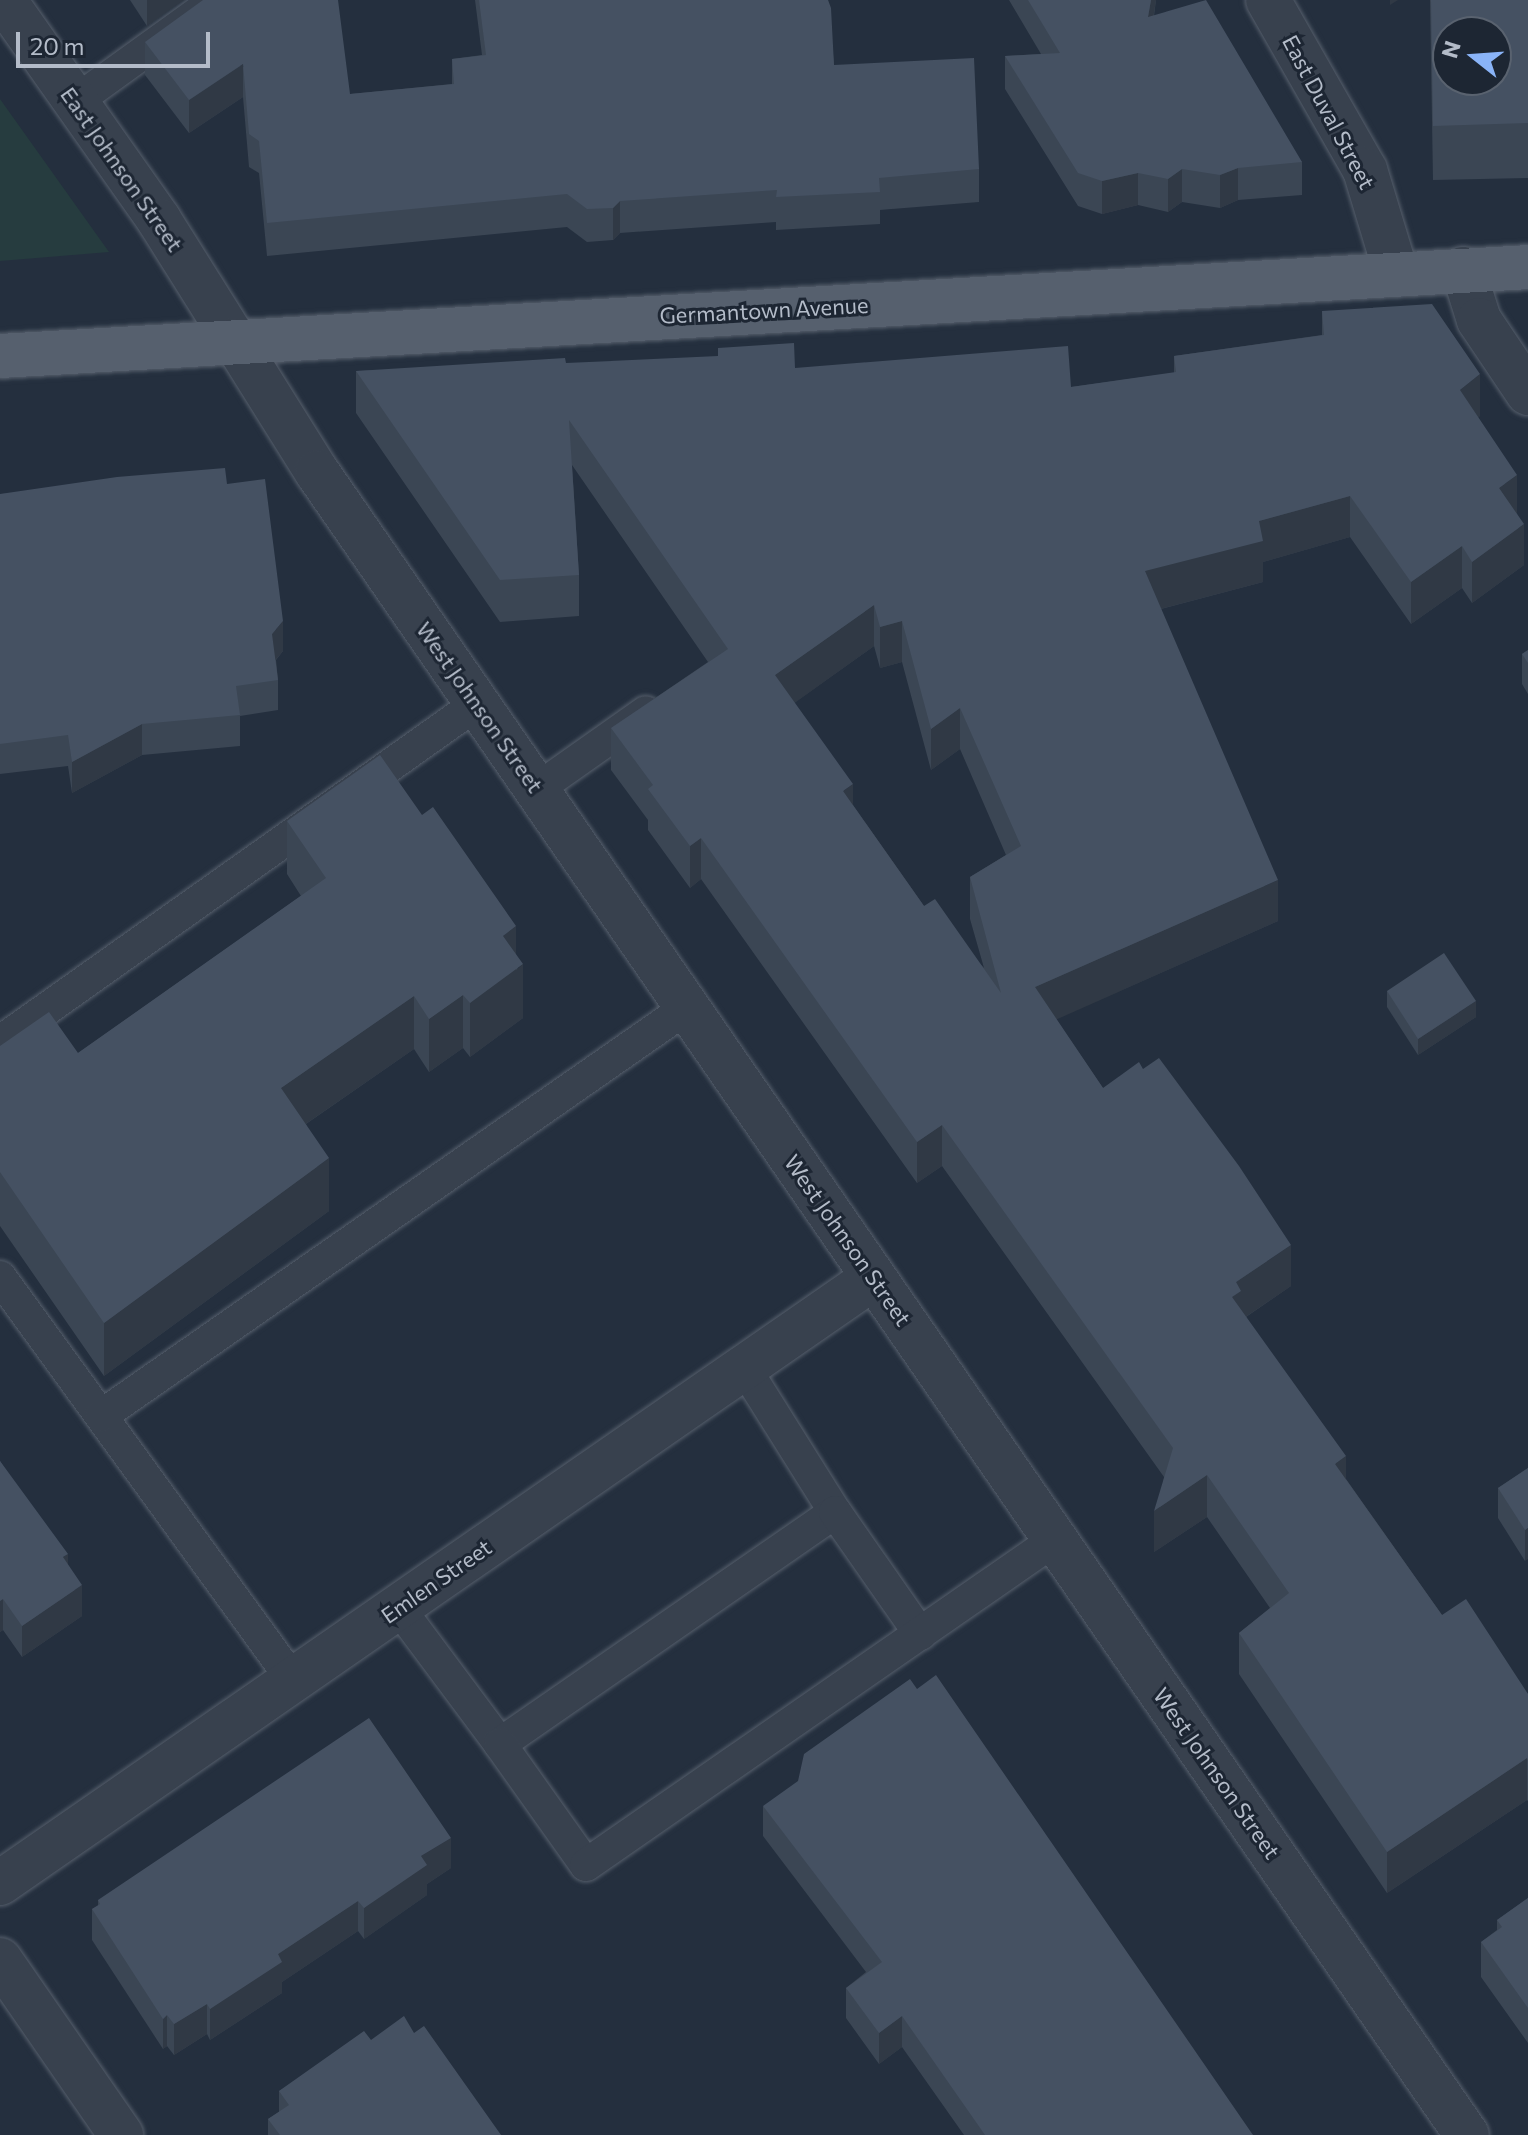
<!DOCTYPE html>
<style>
body{margin:0}
#map{position:relative;width:1528px;height:2135px;overflow:hidden;background:#242f3e;font-family:Commissioner,sans-serif}
div>[style]{position:absolute}
.green>*{inset:0;background:#263c3f}
.roads{filter:drop-shadow(0 0 2px #565f6c) drop-shadow(0 0 2px #565f6c)}
.service>*{height:32px;margin:-16px;padding:0 16px;transform-origin:16px;border-radius:16px;background:#38414e}
.minor>*{height:44px;margin:-22px;padding:0 22px;transform-origin:22px;border-radius:22px;background:#38414e}
.tertiary>*{height:44px;margin:-22px;padding:0 22px;transform-origin:22px;border-radius:22px;background:#38414e}
.primary>*{height:44px;margin:-22px;padding:0 22px;transform-origin:22px;border-radius:22px;background:#56606e}
.wall>*{inset:0;background:#3b4654}
.shaded-wall>*{inset:0;background:#303945}
.building>*{inset:0;background:#455162}
span{translate:-50% -50%;white-space:nowrap;text-align:center;line-height:1.15;-webkit-text-stroke:6px #1d2633;paint-order:stroke}
.street-label{font-size:22px;color:#b4bcc9}
.north{position:absolute;left:1432px;top:16px;width:80px;height:80px;box-sizing:border-box;background:#1d2633;border:2px solid #59626f;border-radius:50%;rotate:287deg;font-size:22px;font-weight:700;line-height:32px;text-align:center;color:#b4bcc9}
.north::after{content:'';display:block;margin:auto;width:28px;height:36px;background:#8ab4f8;clip-path:polygon(50% 0,100% 100%,50% 72%,0 100%)}
.scale{position:absolute;left:16px;top:32px;width:194px;height:36px;box-sizing:border-box;border:4px solid #b4bcc9;border-top:0;padding-left:10px;font-size:24px;line-height:28px;white-space:nowrap;color:#b4bcc9;-webkit-text-stroke:6px #1d2633;paint-order:stroke}
</style>
<div id="map">
<div class="green">
<div style="clip-path:polygon(0 99px,109px 252px,0 261px)"></div>
</div>
<div class="roads">
<div class="service">
<div style="left:76px;top:101px;width:173px;rotate:-35.8deg"></div>
<div style="left:537px;top:789px;width:133px;rotate:-35.2deg"></div>
<div style="left:0;top:1042px;width:586px;rotate:-35.34deg"></div>
<div style="left:0;top:1277px;width:498px;rotate:54deg"></div>
<div style="left:744px;top:1367px;width:171px;rotate:57.9deg"></div>
<div style="left:101px;top:1416px;width:715px;rotate:-34.87deg"></div>
<div style="left:398px;top:1607px;width:171px;rotate:53.3deg"></div>
<div style="left:500px;top:1744px;width:407px;rotate:-34.7deg"></div>
<div style="left:835px;top:1512px;width:149px;rotate:55.1deg"></div>
<div style="left:500px;top:1744px;width:148px;rotate:54.6deg"></div>
<div style="left:586px;top:1865px;width:572px;rotate:-34.75deg"></div>
</div>
<div class="minor">
<div style="left:4px;top:0;width:269px;rotate:54.8deg"></div>
<div style="left:159px;top:220px;width:143px;rotate:57.9deg"></div>
<div style="left:1268px;top:0;width:196px;rotate:60.3deg"></div>
<div style="left:1365px;top:170px;width:108px;rotate:73.2deg"></div>
<div style="left:1463px;top:269px;width:53px;rotate:72.6deg"></div>
<div style="left:1479px;top:320px;width:88px;rotate:56.1deg"></div>
<div style="left:0;top:1883px;width:1062px;rotate:-34.72deg"></div>
<div style="left:0;top:1960px;width:213px;rotate:55.3deg"></div>
</div>
<div class="tertiary">
<div style="left:235px;top:341px;width:155px;rotate:58deg"></div>
<div style="left:317px;top:472px;width:2022px;rotate:55.34deg"></div>
</div>
<div class="primary">
<div style="left:0;top:356px;width:1531px;rotate:-3.33deg"></div>
</div>
</div>
<div class="wall">
<div style="clip-path:polygon(130px 0,184px 0,147px 26px)"></div>
<div style="clip-path:polygon(475px 0,828px 0,834px 65px,979px 169px,979px 202px,880px 210px,880px 224px,776px 230px,776px 222px,620px 233px,613px 240px,587px 242px,567px 227px,267px 256px,259px 173px,249px 167px,243px 97px,189px 133px,145px 75px,145px 42px,350px 94px,452px 84px,452px 59px,482px 55px)"></div>
<div style="clip-path:polygon(1009px 0,1156px 0,1154px 16px,1302px 162px,1302px 195px,1238px 200px,1220px 208px,1182px 202px,1168px 212px,1138px 205px,1102px 214px,1078px 206px,1005px 89px,1005px 56px,1041px 54px)"></div>
<div style="clip-path:polygon(1430px 0,1528px 0,1528px 178px,1433px 180px)"></div>
<div style="clip-path:polygon(evenodd,1322px 311px,1480px 416px,1478px 417px,1517px 513px,1524px 565px,1472px 603px,1462px 588px,1411px 624px,1350px 537px,1263px 562px,1263px 582px,1161px 609px,1278px 921px,1056px 1019px,1103px 1088px,1291px 1286px,1246px 1317px,1346px 1479px,1442px 1615px,1528px 1694px,1528px 1801px,1527px 1800px,1387px 1893px,1239px 1674px,1239px 1633px,1270px 1608px,1207px 1517px,1154px 1552px,1164px 1477px,942px 1166px,917px 1183px,701px 879px,690px 888px,648px 830px,648px 820px,611px 770px,611px 728px,708px 662px,572px 465px,579px 575px,579px 616px,500px 622px,356px 413px,356px 371px,566px 363px,795px 368px,1071px 387px,1174px 373px,1174px 356px,1322px 335px,1322px 311px,874px 646px,880px 668px,902px 662px,931px 770px,960px 749px,1006px 855px,970px 877px,970px 919px,984px 968px,924px 906px,853px 805px,794px 703px,874px 646px)"></div>
<div style="clip-path:polygon(227px 484px,283px 651px,276px 660px,278px 680px,278px 710px,240px 716px,240px 746px,142px 755px,72px 793px,68px 766px,0 774px,0 494px)"></div>
<div style="clip-path:polygon(1528px 650px,1528px 694px,1522px 684px,1522px 654px)"></div>
<div style="clip-path:polygon(287px 821px,516px 954px,523px 1018px,470px 1057px,463px 1048px,429px 1072px,414px 1049px,306px 1124px,329px 1211px,104px 1376px,0 1226px,0 1046px,78px 1053px,301px 896px,287px 874px)"></div>
<div style="clip-path:polygon(1387px 991px,1476px 1017px,1418px 1055px,1387px 1007px)"></div>
<div style="clip-path:polygon(0 1461px,68px 1565px,82px 1616px,22px 1657px,3px 1630px,0 1632px)"></div>
<div style="clip-path:polygon(1528px 1468px,1525px 1561px,1498px 1518px,1498px 1488px)"></div>
<div style="clip-path:polygon(763px 1806px,1253px 2135px,964px 2135px,902px 2047px,879px 2064px,846px 2018px,846px 1988px,866px 1972px,763px 1836px)"></div>
<div style="clip-path:polygon(451px 1868px,427px 1884px,427px 1895px,364px 1939px,358px 1931px,282px 1982px,282px 1993px,210px 2040px,207px 2034px,174px 2055px,167px 2046px,163px 2049px,92px 1940px,92px 1909px,98px 1906px,98px 1900px)"></div>
<div style="clip-path:polygon(1528px 1898px,1528px 2043px,1481px 1977px,1481px 1942px,1497px 1930px,1497px 1920px)"></div>
<div style="clip-path:polygon(414px 2033px,501px 2135px,268px 2135px,268px 2119px,279px 2112px,279px 2091px,371px 2040px)"></div>
</div>
<div class="shaded-wall">
<div style="clip-path:polygon(147px 0,184px 0,147px 26px)"></div>
<div style="clip-path:polygon(1151px 0,1156px 0,1148px 50px,1148px 17px)"></div>
<div style="clip-path:polygon(1390px 0,1398px 0,1390px 5px)"></div>
<div style="clip-path:polygon(243px 64px,243px 97px,189px 133px,189px 100px)"></div>
<div style="clip-path:polygon(1238px 168px,1238px 200px,1220px 208px,1220px 175px)"></div>
<div style="clip-path:polygon(1182px 169px,1182px 202px,1168px 212px,1168px 179px)"></div>
<div style="clip-path:polygon(1138px 173px,1138px 205px,1102px 214px,1102px 181px)"></div>
<div style="clip-path:polygon(620px 201px,620px 233px,613px 240px,613px 208px)"></div>
<div style="clip-path:polygon(1480px 374px,1480px 416px,1460px 431px,1460px 390px)"></div>
<div style="clip-path:polygon(1517px 475px,1517px 516px,1499px 488px)"></div>
<div style="clip-path:polygon(1350px 496px,1350px 537px,1263px 562px,1263px 582px,1145px 613px,1145px 571px,1259px 521px)"></div>
<div style="clip-path:polygon(1524px 524px,1524px 565px,1472px 603px,1472px 562px)"></div>
<div style="clip-path:polygon(1462px 546px,1462px 588px,1411px 624px,1411px 582px)"></div>
<div style="clip-path:polygon(874px 605px,874px 646px,775px 717px,775px 675px)"></div>
<div style="clip-path:polygon(283px 621px,283px 651px,272px 664px,272px 634px)"></div>
<div style="clip-path:polygon(902px 621px,902px 662px,880px 668px,880px 627px)"></div>
<div style="clip-path:polygon(960px 708px,960px 749px,931px 770px,931px 729px)"></div>
<div style="clip-path:polygon(142px 724px,142px 755px,72px 793px,72px 762px)"></div>
<div style="clip-path:polygon(853px 784px,853px 826px,843px 791px)"></div>
<div style="clip-path:polygon(701px 838px,701px 879px,690px 888px,690px 846px)"></div>
<div style="clip-path:polygon(1278px 880px,1278px 921px,1035px 1029px,1035px 987px)"></div>
<div style="clip-path:polygon(516px 926px,516px 970px,523px 964px,523px 1018px,470px 1057px,470px 1003px,503px 936px)"></div>
<div style="clip-path:polygon(463px 995px,463px 1048px,429px 1072px,429px 1019px)"></div>
<div style="clip-path:polygon(414px 996px,414px 1049px,281px 1141px,281px 1088px)"></div>
<div style="clip-path:polygon(1476px 1001px,1476px 1017px,1418px 1055px,1418px 1039px)"></div>
<div style="clip-path:polygon(942px 1125px,942px 1166px,917px 1183px,917px 1142px)"></div>
<div style="clip-path:polygon(329px 1158px,329px 1211px,104px 1376px,104px 1323px)"></div>
<div style="clip-path:polygon(1291px 1245px,1291px 1286px,1241px 1320px,1232px 1297px,1236px 1282px)"></div>
<div style="clip-path:polygon(1346px 1456px,1346px 1497px,1335px 1464px)"></div>
<div style="clip-path:polygon(1207px 1475px,1207px 1517px,1154px 1552px,1154px 1511px)"></div>
<div style="clip-path:polygon(1528px 1528px,1528px 1559px,1525px 1561px,1525px 1530px)"></div>
<div style="clip-path:polygon(68px 1554px,68px 1584px,63px 1557px)"></div>
<div style="clip-path:polygon(82px 1585px,82px 1616px,22px 1657px,22px 1626px)"></div>
<div style="clip-path:polygon(3px 1599px,3px 1630px,0 1632px,0 1601px)"></div>
<div style="clip-path:polygon(1527px 1758px,1527px 1800px,1387px 1893px,1387px 1852px)"></div>
<div style="clip-path:polygon(451px 1838px,451px 1868px,427px 1884px,427px 1895px,364px 1939px,364px 1908px,421px 1856px)"></div>
<div style="clip-path:polygon(358px 1901px,358px 1931px,282px 1982px,282px 1993px,210px 2040px,210px 2009px,278px 1954px)"></div>
<div style="clip-path:polygon(207px 2004px,207px 2034px,174px 2055px,174px 2024px)"></div>
<div style="clip-path:polygon(167px 2015px,167px 2046px,163px 2049px,163px 2019px)"></div>
<div style="clip-path:polygon(902px 2016px,902px 2047px,879px 2064px,879px 2033px)"></div>
</div>
<div class="building">
<div style="clip-path:polygon(203px 0,338px 0,350px 94px,454px 84px,452px 59px,486px 55px,479px 0,828px 0,831px 8px,834px 65px,974px 58px,979px 169px,879px 178px,880px 192px,776px 197px,777px 190px,620px 201px,613px 208px,587px 209px,567px 194px,267px 223px,259px 141px,249px 134px,243px 64px,189px 100px,145px 42px)"></div>
<div style="clip-path:polygon(1028px 0,1151px 0,1148px 17px,1206px 0,1302px 162px,1238px 168px,1220px 175px,1182px 169px,1168px 179px,1138px 173px,1102px 181px,1078px 173px,1005px 56px,1060px 53px)"></div>
<div style="clip-path:polygon(evenodd,1431px 0,1528px 0,1528px 123px,1433px 126px,1431px 0,1448px 32px,1496px 32px,1496px 80px,1448px 80px,1448px 32px)"></div>
<div style="clip-path:polygon(evenodd,1432px 304px,1480px 374px,1460px 390px,1517px 475px,1499px 488px,1524px 524px,1472px 562px,1462px 546px,1411px 582px,1350px 496px,1259px 521px,1263px 541px,1145px 571px,1278px 880px,1035px 987px,1103px 1088px,1139px 1062px,1143px 1069px,1159px 1058px,1239px 1166px,1291px 1245px,1236px 1282px,1241px 1291px,1232px 1297px,1346px 1456px,1335px 1464px,1442px 1615px,1466px 1599px,1528px 1694px,1528px 1760px,1527px 1758px,1387px 1852px,1239px 1633px,1289px 1593px,1207px 1475px,1154px 1511px,1173px 1448px,942px 1125px,917px 1142px,701px 838px,690px 846px,648px 789px,653px 785px,611px 728px,728px 649px,569px 420px,579px 575px,500px 580px,356px 371px,565px 358px,566px 363px,718px 356px,718px 348px,794px 343px,795px 368px,1068px 346px,1071px 387px,1176px 372px,1174px 356px,1324px 335px,1322px 311px,1432px 304px,874px 605px,880px 627px,902px 621px,931px 729px,960px 708px,1021px 846px,970px 877px,1001px 993px,935px 899px,924px 906px,843px 791px,853px 784px,775px 675px,874px 605px)"></div>
<div style="clip-path:polygon(225px 468px,227px 484px,265px 479px,283px 621px,272px 634px,278px 680px,236px 686px,240px 715px,142px 724px,72px 762px,68px 735px,0 744px,0 494px,117px 477px)"></div>
<div style="clip-path:polygon(1528px 650px,1528px 663px,1522px 654px)"></div>
<div style="clip-path:polygon(380px 755px,422px 815px,433px 807px,516px 926px,503px 936px,523px 964px,470px 1003px,463px 995px,429px 1019px,414px 996px,281px 1088px,329px 1158px,104px 1323px,0 1172px,0 1046px,49px 1012px,78px 1053px,326px 878px,287px 821px)"></div>
<div style="clip-path:polygon(1444px 953px,1476px 1001px,1418px 1039px,1387px 991px)"></div>
<div style="clip-path:polygon(0 1461px,68px 1554px,63px 1557px,82px 1585px,22px 1626px,3px 1599px,0 1601px)"></div>
<div style="clip-path:polygon(1528px 1468px,1528px 1528px,1525px 1530px,1498px 1488px)"></div>
<div style="clip-path:polygon(936px 1675px,1253px 2135px,985px 2135px,902px 2016px,879px 2033px,846px 1988px,882px 1962px,763px 1806px,798px 1781px,804px 1754px,910px 1679px,917px 1689px)"></div>
<div style="clip-path:polygon(369px 1718px,451px 1838px,421px 1856px,427px 1865px,364px 1908px,358px 1901px,278px 1954px,282px 1962px,210px 2009px,207px 2004px,174px 2024px,167px 2015px,163px 2019px,92px 1909px,100px 1904px,98px 1900px)"></div>
<div style="clip-path:polygon(1528px 1898px,1528px 2008px,1481px 1942px,1502px 1927px,1497px 1920px)"></div>
<div style="clip-path:polygon(404px 2016px,414px 2033px,424px 2026px,501px 2135px,280px 2135px,268px 2119px,289px 2105px,279px 2091px,364px 2031px,371px 2040px)"></div>
</div>
<div class="street-label">
<span style="left:1329px;top:112px;rotate:62deg">East Duval Street</span>
<span style="left:122px;top:169px;rotate:55deg">East Johnson Street</span>
<span style="left:764px;top:310px;rotate:-3deg">Germantown Avenue</span>
<span style="left:480px;top:707px;rotate:55deg">West Johnson Street</span>
<span style="left:848px;top:1240px;rotate:55deg">West Johnson Street</span>
<span style="left:436px;top:1581px;rotate:-35deg">Emlen Street</span>
<span style="left:1217px;top:1773px;rotate:55deg">West Johnson Street</span>
</div>
<div class="north">N</div>
<div class="scale">20 m</div>
</div>
